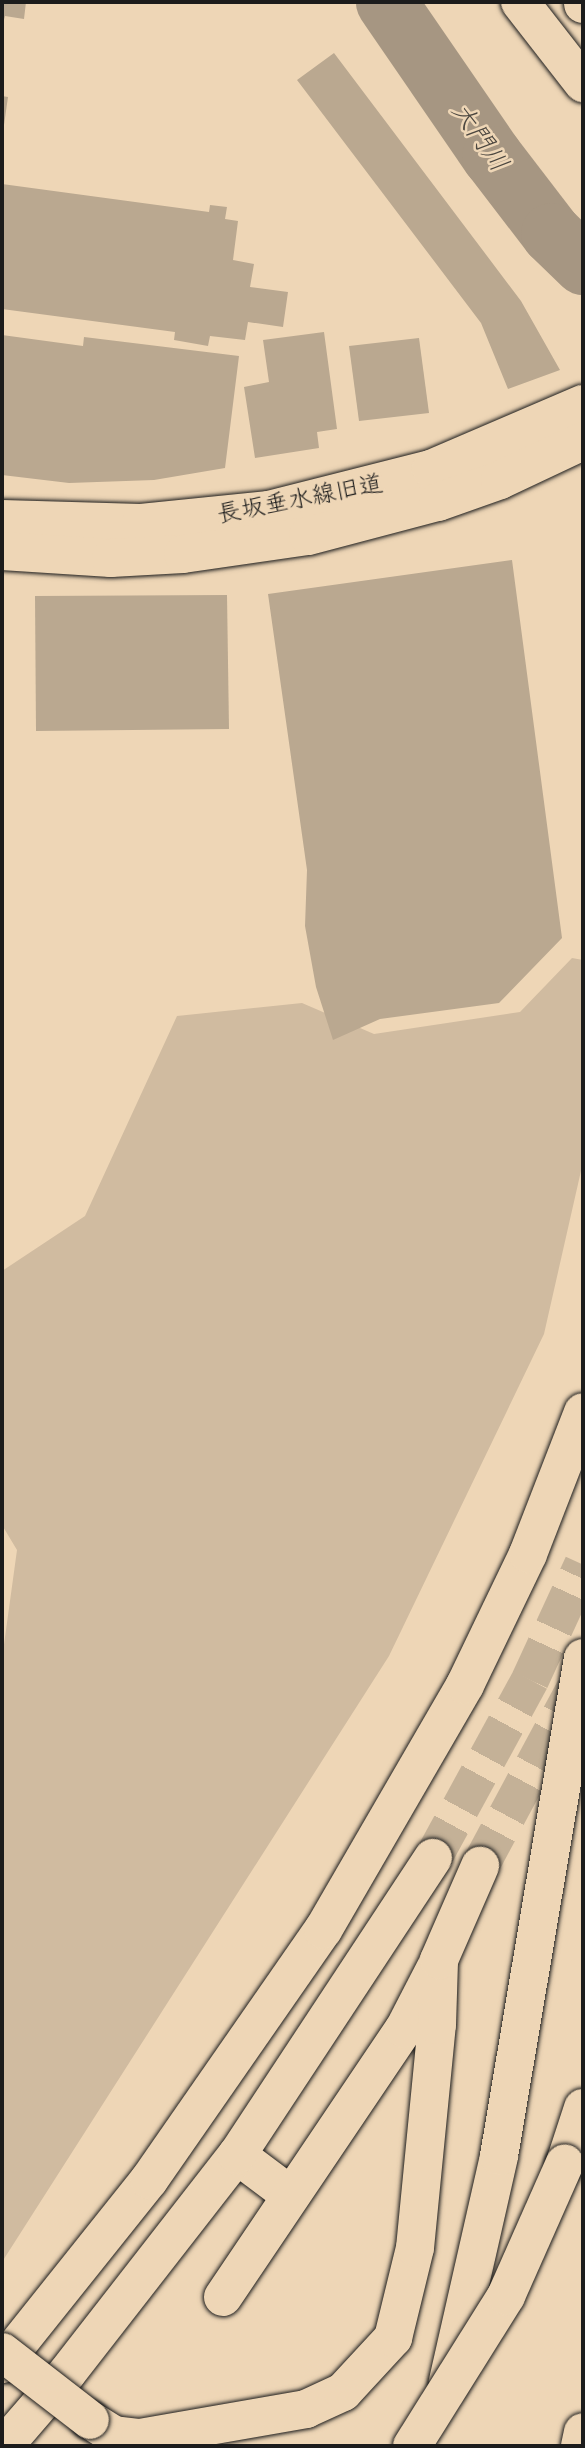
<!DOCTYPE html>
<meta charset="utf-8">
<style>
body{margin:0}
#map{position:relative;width:585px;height:2448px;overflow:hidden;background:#eed6b6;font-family:Sriracha,"Klee One",sans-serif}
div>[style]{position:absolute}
.green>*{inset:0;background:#d0bba0}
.river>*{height:61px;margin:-30.5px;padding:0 30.5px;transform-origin:30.5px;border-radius:30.5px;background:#a69682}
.building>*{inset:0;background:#baa890}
.minor-tunnel>*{height:38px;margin-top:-19px;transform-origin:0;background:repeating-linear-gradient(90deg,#c4b197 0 38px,transparent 0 57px)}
.highway-tunnel>*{height:38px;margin-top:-19px;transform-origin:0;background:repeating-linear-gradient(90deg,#c4b197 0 38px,transparent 0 57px)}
.roads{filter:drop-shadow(0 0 2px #1c1c1c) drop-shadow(0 0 2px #1c1c1c)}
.minor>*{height:38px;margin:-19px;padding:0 19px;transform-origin:19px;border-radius:19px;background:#eed6b6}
.major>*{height:38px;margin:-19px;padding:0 19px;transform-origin:19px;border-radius:19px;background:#eed6b6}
.highway>*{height:38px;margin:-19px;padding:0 19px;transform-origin:19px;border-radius:19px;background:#eed6b6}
.bridges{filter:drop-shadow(0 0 2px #1c1c1c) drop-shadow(0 0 2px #1c1c1c)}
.minor-bridge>*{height:38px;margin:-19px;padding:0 19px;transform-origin:19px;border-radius:19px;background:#eed6b6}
.highway-bridge>*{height:38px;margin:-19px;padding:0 19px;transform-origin:19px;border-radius:19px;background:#eed6b6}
span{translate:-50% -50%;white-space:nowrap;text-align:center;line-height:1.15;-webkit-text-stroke:5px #eed6b6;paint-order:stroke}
.street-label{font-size:24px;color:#1c1c1c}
.water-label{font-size:26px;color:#4c4740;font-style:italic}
.frame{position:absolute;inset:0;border:4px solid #1c1c1c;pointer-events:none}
</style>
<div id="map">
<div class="green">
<div style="clip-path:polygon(572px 958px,583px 960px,583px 1162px,544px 1334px,389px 1656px,2px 2262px,2px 1659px,17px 1550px,2px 1525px,2px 1271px,85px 1216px,177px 1016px,302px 1003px,374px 1034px,520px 1012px)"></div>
</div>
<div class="river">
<div style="left:386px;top:2px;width:187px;rotate:55.5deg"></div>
<div style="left:492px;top:156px;width:97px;rotate:52.5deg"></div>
<div style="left:551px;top:233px;width:45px;rotate:44.1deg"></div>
</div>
<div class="building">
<div style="clip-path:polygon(2px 2px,26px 2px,24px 19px,5px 16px,2px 27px)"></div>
<div style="clip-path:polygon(334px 53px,521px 301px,560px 370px,508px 389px,481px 323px,297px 80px)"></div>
<div style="clip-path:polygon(2px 96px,8px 97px,3px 132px,2px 132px)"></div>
<div style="clip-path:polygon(2px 184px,209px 212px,210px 205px,227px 207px,225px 219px,238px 221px,233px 260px,254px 264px,250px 287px,288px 292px,283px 327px,248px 322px,245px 340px,210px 336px,208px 346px,174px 340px,175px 332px,2px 309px)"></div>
<div style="clip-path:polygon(324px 332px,337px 429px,317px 432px,319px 448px,255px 458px,244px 387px,269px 382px,263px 340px)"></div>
<div style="clip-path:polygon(2px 335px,83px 346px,84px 337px,239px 356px,225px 468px,154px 480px,69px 483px,2px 475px)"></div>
<div style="clip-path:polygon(419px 338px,429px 413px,359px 421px,349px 346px)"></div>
<div style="clip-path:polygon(512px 560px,562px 938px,499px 1003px,380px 1019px,333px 1040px,316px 987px,305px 926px,307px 870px,268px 594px)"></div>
<div style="clip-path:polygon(227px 595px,229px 729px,36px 731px,35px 596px)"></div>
</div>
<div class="minor-tunnel">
<div style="left:480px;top:1866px;width:201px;rotate:-61.8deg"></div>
</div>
<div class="highway-tunnel">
<div style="left:433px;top:1858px;width:203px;rotate:-61.4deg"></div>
<div style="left:530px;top:1680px;width:127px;rotate:-65.3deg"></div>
</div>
<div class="roads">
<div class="minor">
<div style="left:2px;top:519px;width:139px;rotate:1.6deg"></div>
<div style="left:141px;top:523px;width:129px;rotate:-5.8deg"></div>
<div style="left:269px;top:510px;width:167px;rotate:-14.2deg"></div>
<div style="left:431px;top:469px;width:165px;rotate:-23.2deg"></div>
<div style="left:2px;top:551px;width:109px;rotate:3.7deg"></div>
<div style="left:111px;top:558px;width:72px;rotate:-3.2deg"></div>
<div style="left:183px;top:554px;width:126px;rotate:-8.2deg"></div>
<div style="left:308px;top:536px;width:134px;rotate:-14.7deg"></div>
<div style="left:438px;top:502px;width:66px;rotate:-19.5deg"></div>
<div style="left:500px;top:480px;width:92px;rotate:-25.2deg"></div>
<div style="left:237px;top:2155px;width:65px;rotate:36.9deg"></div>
<div style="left:223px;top:2297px;width:323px;rotate:-56deg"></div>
<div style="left:404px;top:2029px;width:68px;rotate:-62.7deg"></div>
<div style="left:90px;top:2420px;width:28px;rotate:32deg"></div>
<div style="left:114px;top:2435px;width:26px;rotate:7deg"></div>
<div style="left:140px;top:2438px;width:169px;rotate:-9.9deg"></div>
<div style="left:306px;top:2409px;width:41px;rotate:-24.7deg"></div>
<div style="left:343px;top:2392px;width:74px;rotate:-47.2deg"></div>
<div style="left:393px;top:2338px;width:93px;rotate:-76.3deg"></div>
<div style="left:415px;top:2248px;width:224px;rotate:-84.4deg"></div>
<div style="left:437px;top:2025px;width:65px;rotate:-88.2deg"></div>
<div style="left:439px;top:1960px;width:103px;rotate:-66.4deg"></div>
</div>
<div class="major">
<div style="left:520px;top:2px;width:103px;rotate:52.1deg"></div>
</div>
<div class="highway">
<div style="left:565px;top:2163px;width:58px;rotate:-71.9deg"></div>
<div style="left:2px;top:2364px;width:236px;rotate:-51.4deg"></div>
<div style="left:149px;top:2180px;width:305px;rotate:-55.2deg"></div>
<div style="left:323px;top:1930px;width:283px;rotate:-59.9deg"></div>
<div style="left:465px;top:1685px;width:145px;rotate:-64.3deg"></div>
<div style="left:528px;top:1554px;width:152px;rotate:-68.8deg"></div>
<div style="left:448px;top:2381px;width:231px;rotate:-77.2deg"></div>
<div style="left:499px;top:2156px;width:505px;rotate:-80.43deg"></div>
<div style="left:4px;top:2446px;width:96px;rotate:-49.2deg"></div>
<div style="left:67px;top:2373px;width:276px;rotate:-52.1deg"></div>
<div style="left:237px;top:2155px;width:356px;rotate:-56.6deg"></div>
<div style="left:580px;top:2446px;width:14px;rotate:-78deg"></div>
</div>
</div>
<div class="bridges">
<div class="minor-bridge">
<div style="left:2px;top:2352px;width:111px;rotate:37.7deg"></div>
</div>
<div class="highway-bridge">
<div style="left:583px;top:2px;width:2px;rotate:90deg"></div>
<div style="left:412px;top:2446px;width:177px;rotate:-57.9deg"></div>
<div style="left:506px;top:2296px;width:145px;rotate:-66.1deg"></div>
</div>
</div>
<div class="street-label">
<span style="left:300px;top:499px;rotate:-11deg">長坂垂水線旧道</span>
</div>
<div class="water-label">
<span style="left:480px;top:137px;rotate:55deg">大門川</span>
</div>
<div class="frame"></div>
</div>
